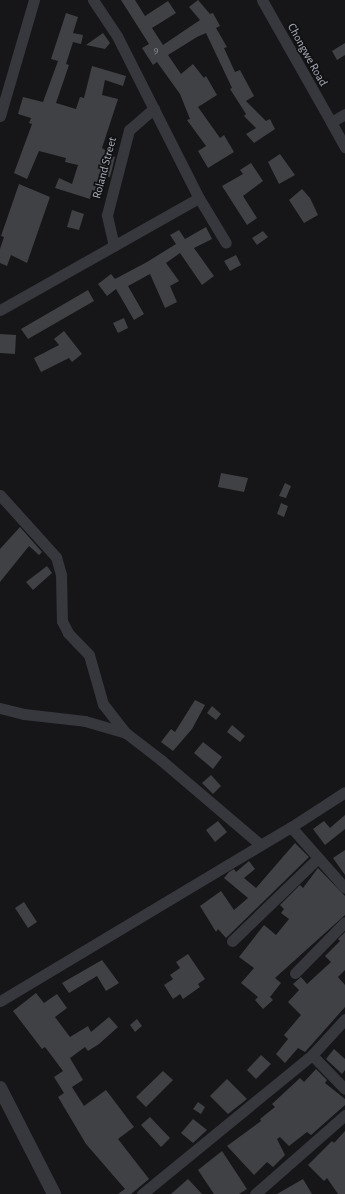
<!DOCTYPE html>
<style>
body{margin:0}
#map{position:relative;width:345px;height:1194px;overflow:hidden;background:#161618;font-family:"Alegreya Sans",sans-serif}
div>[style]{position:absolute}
.building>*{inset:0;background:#404145}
.minor>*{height:11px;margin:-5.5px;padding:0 5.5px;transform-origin:5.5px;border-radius:5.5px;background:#37383d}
.tertiary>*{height:14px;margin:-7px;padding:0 7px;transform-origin:7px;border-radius:7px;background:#37383d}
span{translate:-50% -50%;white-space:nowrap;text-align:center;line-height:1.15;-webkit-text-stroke:3.5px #111113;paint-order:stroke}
.number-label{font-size:10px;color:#8e929b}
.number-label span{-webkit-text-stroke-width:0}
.street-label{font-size:12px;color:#a8adb8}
</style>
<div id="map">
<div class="building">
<div style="clip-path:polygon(121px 0,135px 0,145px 16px,168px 1px,176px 13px,152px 28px,163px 45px,200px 20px,189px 7px,198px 0,210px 14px,213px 13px,220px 26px,216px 28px,227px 47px,224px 48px,235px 72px,240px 70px,254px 96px,246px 101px,266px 121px,270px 119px,275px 129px,254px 143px,246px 134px,256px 128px,244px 116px,246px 114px,230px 89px,232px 88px,206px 33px,197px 37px,168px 55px,181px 74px,193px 64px,204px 78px,206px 76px,217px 95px,198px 107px,220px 138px,224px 135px,234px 152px,208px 168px,198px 151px,206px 146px,187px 120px,190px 119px,180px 94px,157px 62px,153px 65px,142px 48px,149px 44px)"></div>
<div style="clip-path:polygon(66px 13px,78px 17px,73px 33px,83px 35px,81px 44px,73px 42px,66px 64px,69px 65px,56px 103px,76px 109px,80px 97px,84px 98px,92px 66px,126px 76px,123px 86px,105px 80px,102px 95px,118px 99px,102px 148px,108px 152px,106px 155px,115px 157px,110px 177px,103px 176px,98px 192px,92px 190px,90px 199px,55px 188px,59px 178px,72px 184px,78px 165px,65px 162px,66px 158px,39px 151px,27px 179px,14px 173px,32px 124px,29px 123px,31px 118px,18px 114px,23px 97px,43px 102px,58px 61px,51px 59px)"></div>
<div style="clip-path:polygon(103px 33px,110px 43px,105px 49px,86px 45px)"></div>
<div style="clip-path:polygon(345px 43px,345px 55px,337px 60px,332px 51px)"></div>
<div style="clip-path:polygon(280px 154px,295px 175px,279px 184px,268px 162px)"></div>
<div style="clip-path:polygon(251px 163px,263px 181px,243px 196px,257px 218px,247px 225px,222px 186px,243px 174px,240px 170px)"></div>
<div style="clip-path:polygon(19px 184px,50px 197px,27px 263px,11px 255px,7px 266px,0 263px,0 249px,4px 237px,1px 236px)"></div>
<div style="clip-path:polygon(302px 189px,310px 198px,318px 215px,304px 223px,289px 200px)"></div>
<div style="clip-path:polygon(72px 210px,84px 214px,79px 230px,67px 227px)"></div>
<div style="clip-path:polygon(206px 227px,212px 239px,194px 248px,214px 276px,202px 285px,180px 253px,166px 263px,179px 281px,170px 286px,177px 302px,165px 308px,150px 274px,128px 286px,144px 314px,134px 320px,116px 289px,107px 296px,98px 284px,111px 274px,115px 279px,147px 262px,176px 244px,170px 235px,179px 230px,185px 239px)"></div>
<div style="clip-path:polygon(263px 231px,268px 237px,257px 245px,252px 238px)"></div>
<div style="clip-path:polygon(236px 255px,241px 265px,230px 271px,224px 261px)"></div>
<div style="clip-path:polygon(88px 290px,94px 301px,28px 339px,21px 329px)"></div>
<div style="clip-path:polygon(124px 318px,128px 328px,118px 333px,113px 323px)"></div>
<div style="clip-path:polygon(64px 331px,82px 354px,72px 362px,69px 358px,41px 372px,34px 358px,59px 345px,54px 339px)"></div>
<div style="clip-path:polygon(0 334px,16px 335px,15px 354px,0 353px)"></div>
<div style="clip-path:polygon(221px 473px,248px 478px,244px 492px,218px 487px)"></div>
<div style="clip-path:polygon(285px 483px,291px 486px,286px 498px,279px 496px)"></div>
<div style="clip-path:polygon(281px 503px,288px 506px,284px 517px,277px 514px)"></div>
<div style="clip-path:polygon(20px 527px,42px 552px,39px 555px,29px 546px,0 582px,0 549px)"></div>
<div style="clip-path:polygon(47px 566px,52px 573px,33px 590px,26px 582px)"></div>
<div style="clip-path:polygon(195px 700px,205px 705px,192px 729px,173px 751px,161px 742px,171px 729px,175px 732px)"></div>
<div style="clip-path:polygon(212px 706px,221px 714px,216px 720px,207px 713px)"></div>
<div style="clip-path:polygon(232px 725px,245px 736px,240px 742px,227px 732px)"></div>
<div style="clip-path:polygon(203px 742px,222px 757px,213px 769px,194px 753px)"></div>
<div style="clip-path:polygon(211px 775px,221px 786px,213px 794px,202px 783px)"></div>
<div style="clip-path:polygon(345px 815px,345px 829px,325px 845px,313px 829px,324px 821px,330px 828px)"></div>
<div style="clip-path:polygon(218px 821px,227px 832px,215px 842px,206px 830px)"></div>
<div style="clip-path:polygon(295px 843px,309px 857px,226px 938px,218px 929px,216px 932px,200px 906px,221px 891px,234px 910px,248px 898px,224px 878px,229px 872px,234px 869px,236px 872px,249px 861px,255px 869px,244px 878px,256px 888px)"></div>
<div style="clip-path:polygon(345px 850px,345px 875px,333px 858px)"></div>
<div style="clip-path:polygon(318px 868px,345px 896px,345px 915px,275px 978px,281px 983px,270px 997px,273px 1000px,263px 1009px,255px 1000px,258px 997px,241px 983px,254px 968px,239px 957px,264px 925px,276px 935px,289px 919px,281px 913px,284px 909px,280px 905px,300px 885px,303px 888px)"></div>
<div style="clip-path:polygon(24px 902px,37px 922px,28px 928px,15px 908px)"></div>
<div style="clip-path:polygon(345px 932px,345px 970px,338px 977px,345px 985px,345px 1007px,305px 1052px,298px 1048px,285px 1063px,276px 1054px,288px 1039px,284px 1035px,301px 1015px,288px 1002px,299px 990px,293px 984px,301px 977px,307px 984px,331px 962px,325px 956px,340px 941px,338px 939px)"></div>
<div style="clip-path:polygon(188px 954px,205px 979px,198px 984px,200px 987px,183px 999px,180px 994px,173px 999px,164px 985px,173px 979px,170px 975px,180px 968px,176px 962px)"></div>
<div style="clip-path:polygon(102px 960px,119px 983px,106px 991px,97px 976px,69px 993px,62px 983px)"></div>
<div style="clip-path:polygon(36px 993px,44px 1003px,57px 994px,67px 1008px,55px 1017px,70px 1037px,88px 1026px,91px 1032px,109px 1017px,118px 1027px,99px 1044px,88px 1051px,85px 1047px,70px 1058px,83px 1080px,72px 1087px,84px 1106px,106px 1090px,134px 1127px,118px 1139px,149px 1179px,131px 1194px,118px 1194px,125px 1189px,86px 1144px,58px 1097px,64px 1093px,54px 1077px,63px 1071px,45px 1047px,42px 1049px,13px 1011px)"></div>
<div style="clip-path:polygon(137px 1019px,142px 1026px,135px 1032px,130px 1025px)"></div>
<div style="clip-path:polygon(334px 1049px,345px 1059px,345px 1070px,342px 1074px,326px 1059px)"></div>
<div style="clip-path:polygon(261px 1055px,271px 1064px,256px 1079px,247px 1070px)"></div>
<div style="clip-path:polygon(316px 1069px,327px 1080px,325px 1083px,345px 1099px,345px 1105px,311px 1135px,307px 1132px,289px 1146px,280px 1137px,277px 1139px,285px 1155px,273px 1167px,267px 1162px,254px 1175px,227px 1146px,261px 1121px,260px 1119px,275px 1107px,272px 1104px,300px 1078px,304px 1082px)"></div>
<div style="clip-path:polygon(163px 1071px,173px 1080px,146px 1107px,136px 1097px)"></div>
<div style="clip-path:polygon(227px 1079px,247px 1099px,228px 1114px,210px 1096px)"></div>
<div style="clip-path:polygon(198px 1102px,205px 1107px,201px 1114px,193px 1109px)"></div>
<div style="clip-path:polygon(150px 1117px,170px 1138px,161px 1147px,141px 1125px)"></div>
<div style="clip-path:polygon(193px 1119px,207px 1130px,193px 1143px,181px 1133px)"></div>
<div style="clip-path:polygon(345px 1131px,345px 1194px,338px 1194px,327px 1178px,324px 1181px,308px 1165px,332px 1141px,334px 1143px)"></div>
<div style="clip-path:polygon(222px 1151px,247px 1189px,239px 1194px,214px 1194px,198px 1170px)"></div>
<div style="clip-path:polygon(188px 1179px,202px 1194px,171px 1194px)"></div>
<div style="clip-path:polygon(303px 1179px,312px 1194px,277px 1194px)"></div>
</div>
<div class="minor">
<div style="left:93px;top:0;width:43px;rotate:56.3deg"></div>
<div style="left:117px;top:36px;width:182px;rotate:63.2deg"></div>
<div style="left:199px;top:198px;width:52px;rotate:59deg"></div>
<div style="left:262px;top:0;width:140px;rotate:60.5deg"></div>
<div style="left:345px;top:114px;width:16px;rotate:150deg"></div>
<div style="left:331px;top:122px;width:29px;rotate:61deg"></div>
<div style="left:0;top:116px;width:121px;rotate:-73.7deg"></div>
<div style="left:114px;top:246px;width:32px;rotate:-103deg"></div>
<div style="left:107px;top:215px;width:88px;rotate:-75.5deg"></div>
<div style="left:129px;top:130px;width:33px;rotate:-41deg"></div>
<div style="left:0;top:310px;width:228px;rotate:-29.4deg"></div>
<div style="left:0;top:495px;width:84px;rotate:47.9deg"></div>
<div style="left:56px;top:557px;width:19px;rotate:74deg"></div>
<div style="left:61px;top:575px;width:46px;rotate:88.8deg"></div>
<div style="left:62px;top:621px;width:13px;rotate:63deg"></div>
<div style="left:68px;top:633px;width:30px;rotate:46deg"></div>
<div style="left:89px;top:655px;width:51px;rotate:74.1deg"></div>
<div style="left:103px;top:704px;width:37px;rotate:52deg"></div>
<div style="left:0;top:708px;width:25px;rotate:14deg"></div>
<div style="left:24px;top:714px;width:61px;rotate:6.5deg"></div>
<div style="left:85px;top:721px;width:43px;rotate:16.3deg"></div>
<div style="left:126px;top:733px;width:44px;rotate:37.6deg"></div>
<div style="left:161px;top:760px;width:131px;rotate:40.4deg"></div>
<div style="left:291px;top:827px;width:81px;rotate:48.5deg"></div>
<div style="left:232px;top:941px;width:118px;rotate:-44deg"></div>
<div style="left:295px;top:973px;width:71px;rotate:-45.6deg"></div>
<div style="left:0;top:1001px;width:339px;rotate:-30.9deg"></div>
<div style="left:291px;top:827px;width:64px;rotate:-32.9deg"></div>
<div style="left:312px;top:1055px;width:47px;rotate:45.9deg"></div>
<div style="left:142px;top:1194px;width:220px;rotate:-39.3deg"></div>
<div style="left:312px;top:1055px;width:49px;rotate:-47.5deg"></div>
<div style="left:255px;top:1194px;width:120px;rotate:-41.3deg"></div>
</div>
<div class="tertiary">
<div style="left:0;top:1088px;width:119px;rotate:63deg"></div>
</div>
<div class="number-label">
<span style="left:156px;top:51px">9</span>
</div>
<div class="street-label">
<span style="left:307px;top:55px;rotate:61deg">Chongwe Road</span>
<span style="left:105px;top:168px;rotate:-75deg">Roland Street</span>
</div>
</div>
